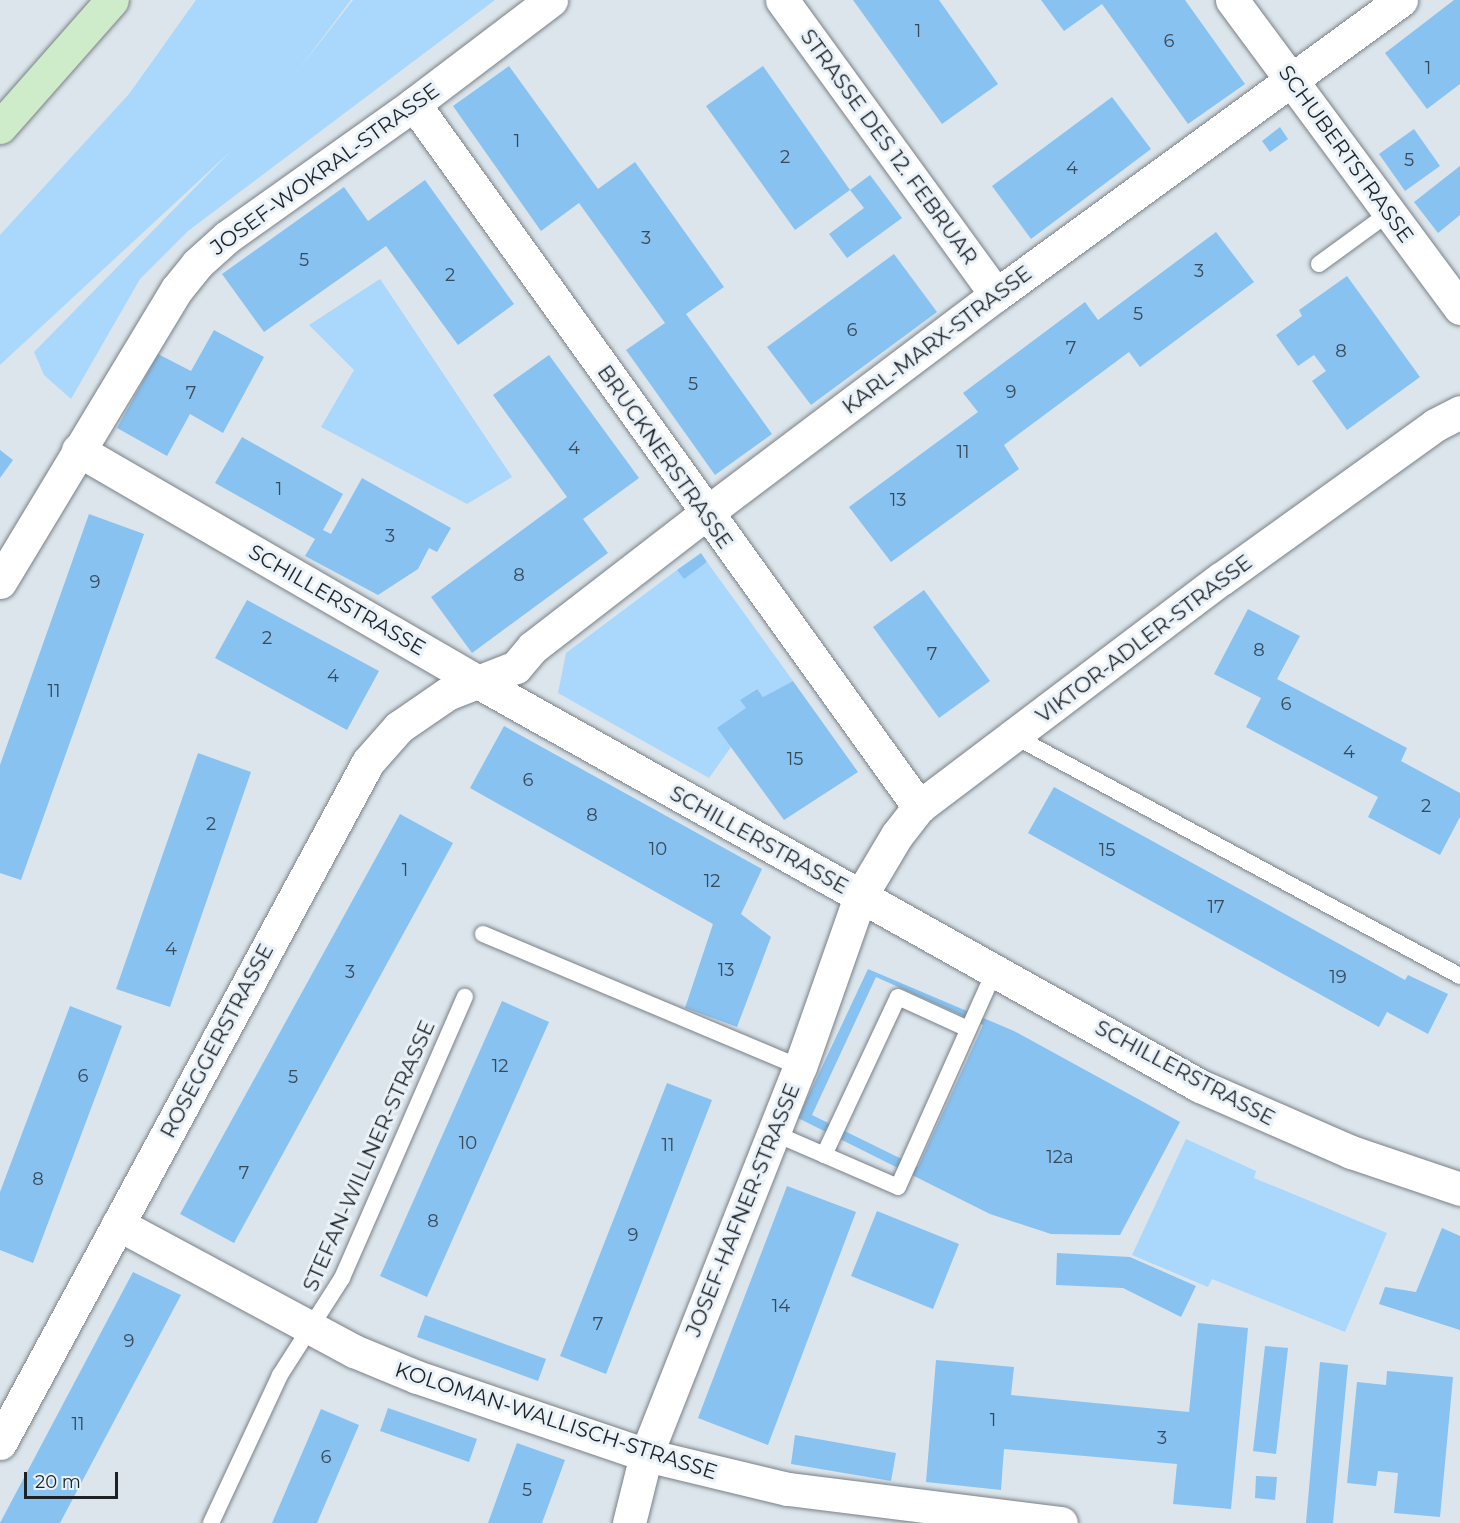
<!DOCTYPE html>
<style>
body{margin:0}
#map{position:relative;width:1460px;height:1523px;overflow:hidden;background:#dce5ec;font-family:Montserrat,sans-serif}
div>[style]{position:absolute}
.green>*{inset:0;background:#aad7fc}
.building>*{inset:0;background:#88c2f1}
.roads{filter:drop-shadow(0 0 2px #7a8187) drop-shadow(0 0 2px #7a8187)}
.lane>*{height:16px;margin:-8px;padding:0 8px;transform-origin:8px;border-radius:8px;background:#fff}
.street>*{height:33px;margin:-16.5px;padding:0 16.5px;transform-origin:16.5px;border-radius:16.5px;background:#fff}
.primary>*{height:33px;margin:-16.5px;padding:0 16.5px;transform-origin:16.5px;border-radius:16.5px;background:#ceecca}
span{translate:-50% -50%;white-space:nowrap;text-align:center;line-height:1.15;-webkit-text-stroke:6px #eaf2f9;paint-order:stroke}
.number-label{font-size:18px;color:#394a57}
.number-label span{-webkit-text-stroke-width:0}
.street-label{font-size:21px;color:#1f2224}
.scale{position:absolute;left:24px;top:1472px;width:94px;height:27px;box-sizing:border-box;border:3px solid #1f2224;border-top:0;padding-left:8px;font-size:18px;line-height:21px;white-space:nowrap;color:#1f2224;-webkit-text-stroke:4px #eaf2f9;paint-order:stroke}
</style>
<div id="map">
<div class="green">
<div style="clip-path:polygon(196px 0,351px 0,296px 73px,353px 0,495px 0,188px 231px,140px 279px,71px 399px,44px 375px,34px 352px,231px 151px,0 365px,0 235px,129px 94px)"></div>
<div style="clip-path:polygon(380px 279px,512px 477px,467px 504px,321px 427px,354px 370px,309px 325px)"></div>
<div style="clip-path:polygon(707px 562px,793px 681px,763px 697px,756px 689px,741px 700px,746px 708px,731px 747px,709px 778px,558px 693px,566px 653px,677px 570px,684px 578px)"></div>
<div style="clip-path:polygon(1186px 1139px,1256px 1171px,1254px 1178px,1387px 1233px,1345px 1332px,1212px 1279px,1208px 1287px,1132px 1255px)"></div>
</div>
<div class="building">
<div style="clip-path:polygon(853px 0,939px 0,998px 84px,942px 124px)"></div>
<div style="clip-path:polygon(1041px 0,1185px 0,1245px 84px,1188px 124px,1102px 4px,1064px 31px)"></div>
<div style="clip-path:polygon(1454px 0,1460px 0,1460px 84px,1427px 109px,1385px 53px)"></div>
<div style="clip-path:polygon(509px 66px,598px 189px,635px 162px,724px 287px,686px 314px,772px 434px,715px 475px,626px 350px,665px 323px,579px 203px,541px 231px,453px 106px)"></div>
<div style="clip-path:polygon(763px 66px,850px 190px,795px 230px,706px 106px)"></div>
<div style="clip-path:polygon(1112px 97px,1151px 149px,1031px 239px,992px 186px)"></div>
<div style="clip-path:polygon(1280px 127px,1288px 139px,1270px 152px,1262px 141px)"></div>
<div style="clip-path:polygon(1414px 129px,1440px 166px,1405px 191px,1379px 154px)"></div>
<div style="clip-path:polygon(1460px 166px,1460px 215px,1438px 233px,1414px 202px)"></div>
<div style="clip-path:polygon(870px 175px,902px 218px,847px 258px,829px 234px,864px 208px,850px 190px)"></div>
<div style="clip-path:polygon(425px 180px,514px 304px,458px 345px,386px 246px,264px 332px,222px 274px,344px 187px,368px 221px)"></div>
<div style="clip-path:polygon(1216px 232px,1254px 282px,1140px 367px,1129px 352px,1004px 445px,1019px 469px,891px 562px,849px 507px,978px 412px,963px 393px,1085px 302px,1098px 320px)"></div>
<div style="clip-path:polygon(894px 254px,937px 312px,811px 405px,767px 347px)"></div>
<div style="clip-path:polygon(1347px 276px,1420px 377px,1347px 430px,1312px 381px,1326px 371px,1314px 355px,1298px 366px,1276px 335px,1302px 316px,1299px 310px)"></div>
<div style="clip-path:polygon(214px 330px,264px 357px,223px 433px,190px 414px,167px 456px,117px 428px,158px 354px,191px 371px)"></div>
<div style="clip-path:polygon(549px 355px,639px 478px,583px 519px,608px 553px,472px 653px,431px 597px,567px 497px,493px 395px)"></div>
<div style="clip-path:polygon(242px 437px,343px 494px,323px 530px,331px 534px,362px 478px,451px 528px,437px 552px,429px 548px,418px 569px,378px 595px,305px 556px,315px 539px,215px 483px)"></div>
<div style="clip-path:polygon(0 450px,13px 460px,0 478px)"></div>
<div style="clip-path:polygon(89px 514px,144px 534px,21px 880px,0 873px,0 765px)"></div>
<div style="clip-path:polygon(701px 553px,707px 562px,684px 579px,677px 570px)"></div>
<div style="clip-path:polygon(924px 590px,990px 681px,939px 718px,873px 627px)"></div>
<div style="clip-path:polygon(247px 600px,379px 671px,347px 730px,215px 658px)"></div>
<div style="clip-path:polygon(1248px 609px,1300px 636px,1277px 679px,1407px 748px,1401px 761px,1460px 793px,1460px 817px,1440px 855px,1368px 817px,1378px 797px,1246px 727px,1261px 698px,1214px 674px)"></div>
<div style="clip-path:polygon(793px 681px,858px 772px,784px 820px,717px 728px,746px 708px,740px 700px,757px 689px,763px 697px)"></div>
<div style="clip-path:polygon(504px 726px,762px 869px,741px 914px,771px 937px,737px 1027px,685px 1008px,713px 924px,470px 788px)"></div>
<div style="clip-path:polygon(198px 753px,251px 772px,170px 1007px,116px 989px)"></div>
<div style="clip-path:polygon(1054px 787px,1405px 980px,1408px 975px,1448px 994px,1428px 1034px,1387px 1012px,1379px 1027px,1028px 833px)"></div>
<div style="clip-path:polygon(400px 814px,453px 843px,234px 1243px,180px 1214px)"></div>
<div style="clip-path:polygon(evenodd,868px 969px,1014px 1031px,1180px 1122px,1120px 1235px,1051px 1234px,990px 1214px,798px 1118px,868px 969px,876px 977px,983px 1025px,918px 1167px,812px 1115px,876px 977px)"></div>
<div style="clip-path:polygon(502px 1001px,549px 1022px,427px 1297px,380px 1276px)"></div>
<div style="clip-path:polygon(70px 1006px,122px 1026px,33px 1263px,0 1250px,0 1192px)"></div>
<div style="clip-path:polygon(667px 1083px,712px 1100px,606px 1374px,560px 1356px)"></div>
<div style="clip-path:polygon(787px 1186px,856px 1212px,768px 1445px,698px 1418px)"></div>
<div style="clip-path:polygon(877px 1211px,959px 1244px,933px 1309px,851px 1276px)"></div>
<div style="clip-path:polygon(1442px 1228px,1460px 1236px,1460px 1330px,1379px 1304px,1385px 1287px,1416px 1292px)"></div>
<div style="clip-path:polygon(1057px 1253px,1130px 1257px,1196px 1286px,1181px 1317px,1123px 1288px,1056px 1285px)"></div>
<div style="clip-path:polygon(133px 1272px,181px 1295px,60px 1523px,0 1523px)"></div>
<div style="clip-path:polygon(425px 1315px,546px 1359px,538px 1381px,417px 1337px)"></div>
<div style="clip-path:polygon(1198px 1323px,1248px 1328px,1231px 1509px,1173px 1504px,1177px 1464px,1004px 1449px,1001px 1490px,926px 1482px,936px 1360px,1014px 1367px,1011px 1395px,1189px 1412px)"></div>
<div style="clip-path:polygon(1265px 1346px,1288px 1348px,1276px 1454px,1253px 1451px)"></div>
<div style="clip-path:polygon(1320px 1362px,1348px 1365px,1333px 1523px,1306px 1523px)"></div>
<div style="clip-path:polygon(1387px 1371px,1453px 1377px,1440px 1517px,1394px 1513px,1398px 1473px,1378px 1471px,1376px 1486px,1347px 1483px,1357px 1382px,1386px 1385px)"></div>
<div style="clip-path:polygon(388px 1408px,477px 1439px,469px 1462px,380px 1431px)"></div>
<div style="clip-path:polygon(321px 1409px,359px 1425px,317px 1523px,272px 1523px)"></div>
<div style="clip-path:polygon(795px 1435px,896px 1453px,891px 1481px,791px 1464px)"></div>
<div style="clip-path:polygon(517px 1443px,565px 1460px,542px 1523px,488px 1523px)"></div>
<div style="clip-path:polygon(1256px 1476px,1277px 1477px,1275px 1500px,1255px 1498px)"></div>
</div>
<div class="roads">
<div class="lane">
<div style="left:1319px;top:264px;width:87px;rotate:-36.1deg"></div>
<div style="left:1016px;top:737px;width:504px;rotate:28.29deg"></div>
<div style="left:483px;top:934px;width:344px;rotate:22.8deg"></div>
<div style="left:774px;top:1133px;width:135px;rotate:23.5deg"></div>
<div style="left:898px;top:1187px;width:238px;rotate:-65.9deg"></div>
<div style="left:824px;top:1155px;width:174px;rotate:-64.9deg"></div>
<div style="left:898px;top:997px;width:77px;rotate:24.6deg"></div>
<div style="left:211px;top:1523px;width:163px;rotate:-65deg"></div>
<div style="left:280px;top:1375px;width:115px;rotate:-57.4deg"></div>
<div style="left:342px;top:1278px;width:307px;rotate:-66.4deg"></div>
</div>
<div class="street">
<div style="left:782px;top:0;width:364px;rotate:54deg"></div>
<div style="left:1232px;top:0;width:383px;rotate:53.5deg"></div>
<div style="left:414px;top:104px;width:866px;rotate:54.31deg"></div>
<div style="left:78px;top:450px;width:462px;rotate:30.1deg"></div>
<div style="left:478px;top:682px;width:827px;rotate:29.23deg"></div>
<div style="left:1200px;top:1086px;width:165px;rotate:23.6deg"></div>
<div style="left:1351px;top:1152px;width:115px;rotate:18.7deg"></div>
<div style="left:0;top:582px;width:342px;rotate:-58.9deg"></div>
<div style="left:177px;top:289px;width:32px;rotate:-51deg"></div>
<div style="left:197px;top:264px;width:40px;rotate:-42deg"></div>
<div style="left:227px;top:237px;width:229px;rotate:-35.4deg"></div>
<div style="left:414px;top:104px;width:172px;rotate:-37.2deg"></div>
<div style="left:118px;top:1224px;width:268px;rotate:28.3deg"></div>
<div style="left:354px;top:1351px;width:68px;rotate:22.4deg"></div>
<div style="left:417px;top:1377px;width:242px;rotate:18.8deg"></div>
<div style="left:646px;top:1455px;width:146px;rotate:13.5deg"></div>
<div style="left:788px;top:1489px;width:275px;rotate:7.1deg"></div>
<div style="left:0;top:1443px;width:774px;rotate:-61.61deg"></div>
<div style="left:368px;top:762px;width:47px;rotate:-48.5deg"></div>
<div style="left:399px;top:727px;width:58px;rotate:-34.5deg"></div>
<div style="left:447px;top:694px;width:74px;rotate:-21.4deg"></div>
<div style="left:516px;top:667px;width:26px;rotate:-50deg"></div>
<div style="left:533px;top:647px;width:217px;rotate:-37.7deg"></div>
<div style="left:705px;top:514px;width:364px;rotate:-37deg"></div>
<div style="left:996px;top:295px;width:501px;rotate:-36.07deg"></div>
<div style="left:629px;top:1523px;width:70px;rotate:-76deg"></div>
<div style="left:646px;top:1455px;width:417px;rotate:-68.4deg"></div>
<div style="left:800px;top:1067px;width:180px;rotate:-70.6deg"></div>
<div style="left:860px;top:897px;width:72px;rotate:-59.2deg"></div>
<div style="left:897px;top:835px;width:36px;rotate:-52deg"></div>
<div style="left:919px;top:807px;width:378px;rotate:-37.1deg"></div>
<div style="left:1221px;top:579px;width:264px;rotate:-35.7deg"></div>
<div style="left:1435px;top:425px;width:28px;rotate:-27deg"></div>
</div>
<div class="primary">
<div style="left:0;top:127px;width:169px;rotate:-48.6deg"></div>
</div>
</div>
<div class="number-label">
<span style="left:918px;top:31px">1</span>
<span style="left:1169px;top:41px">6</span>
<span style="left:1428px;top:68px">1</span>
<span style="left:517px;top:141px">1</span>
<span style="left:785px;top:157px">2</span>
<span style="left:1409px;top:160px">5</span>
<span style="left:1072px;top:168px">4</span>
<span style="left:646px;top:238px">3</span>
<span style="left:304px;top:260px">5</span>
<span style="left:1199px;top:271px">3</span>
<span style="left:450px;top:275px">2</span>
<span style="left:1138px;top:314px">5</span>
<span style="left:852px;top:330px">6</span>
<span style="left:1071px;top:348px">7</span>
<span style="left:1341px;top:351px">8</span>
<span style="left:693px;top:384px">5</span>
<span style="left:1011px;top:392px">9</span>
<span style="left:191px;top:393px">7</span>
<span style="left:574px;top:448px">4</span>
<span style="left:963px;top:452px">11</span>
<span style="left:279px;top:489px">1</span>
<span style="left:898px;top:500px">13</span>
<span style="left:390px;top:536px">3</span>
<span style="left:519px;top:575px">8</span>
<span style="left:95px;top:582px">9</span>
<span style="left:267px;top:638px">2</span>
<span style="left:1259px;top:650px">8</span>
<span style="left:932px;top:654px">7</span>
<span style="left:333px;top:676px">4</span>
<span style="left:54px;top:691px">11</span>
<span style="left:1286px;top:704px">6</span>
<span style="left:1349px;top:752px">4</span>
<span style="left:795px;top:759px">15</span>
<span style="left:528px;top:780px">6</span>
<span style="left:1426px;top:806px">2</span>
<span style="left:592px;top:815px">8</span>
<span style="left:211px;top:824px">2</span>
<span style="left:658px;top:849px">10</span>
<span style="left:1107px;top:850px">15</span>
<span style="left:405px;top:870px">1</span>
<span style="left:712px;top:881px">12</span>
<span style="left:1216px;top:907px">17</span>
<span style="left:171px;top:949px">4</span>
<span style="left:726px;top:970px">13</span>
<span style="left:350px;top:972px">3</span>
<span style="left:1338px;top:977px">19</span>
<span style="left:500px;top:1066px">12</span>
<span style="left:83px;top:1076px">6</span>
<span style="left:293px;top:1077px">5</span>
<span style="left:468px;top:1143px">10</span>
<span style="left:668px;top:1145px">11</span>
<span style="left:1060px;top:1157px">12a</span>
<span style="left:244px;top:1173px">7</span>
<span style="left:38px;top:1179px">8</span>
<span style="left:433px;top:1221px">8</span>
<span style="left:633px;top:1235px">9</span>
<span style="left:781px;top:1306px">14</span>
<span style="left:598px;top:1324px">7</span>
<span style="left:129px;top:1341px">9</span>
<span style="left:993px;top:1420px">1</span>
<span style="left:78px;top:1424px">11</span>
<span style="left:1162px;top:1438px">3</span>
<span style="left:326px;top:1457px">6</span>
<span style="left:527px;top:1490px">5</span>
</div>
<div class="street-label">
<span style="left:889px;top:147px;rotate:54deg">STRASSE DES 12. FEBRUAR</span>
<span style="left:1346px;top:154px;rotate:54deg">SCHUBERTSTRASSE</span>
<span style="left:325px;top:169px;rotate:-36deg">JOSEF-WOKRAL-STRASSE</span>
<span style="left:937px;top:340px;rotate:-37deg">KARL-MARX-STRASSE</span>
<span style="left:665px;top:457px;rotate:55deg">BRUCKNERSTRASSE</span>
<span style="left:337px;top:600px;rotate:30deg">SCHILLERSTRASSE</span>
<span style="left:1144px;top:639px;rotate:-37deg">VIKTOR-ADLER-STRASSE</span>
<span style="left:759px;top:840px;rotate:29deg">SCHILLERSTRASSE</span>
<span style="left:217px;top:1041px;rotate:-62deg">ROSEGGERSTRASSE</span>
<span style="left:1185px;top:1073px;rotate:28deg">SCHILLERSTRASSE</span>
<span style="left:369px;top:1156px;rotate:-66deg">STEFAN-WILLNER-STRASSE</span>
<span style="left:743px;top:1210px;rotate:-68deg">JOSEF-HAFNER-STRASSE</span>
<span style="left:556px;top:1421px;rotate:18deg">KOLOMAN-WALLISCH-STRASSE</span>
</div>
<div class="scale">20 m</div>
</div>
